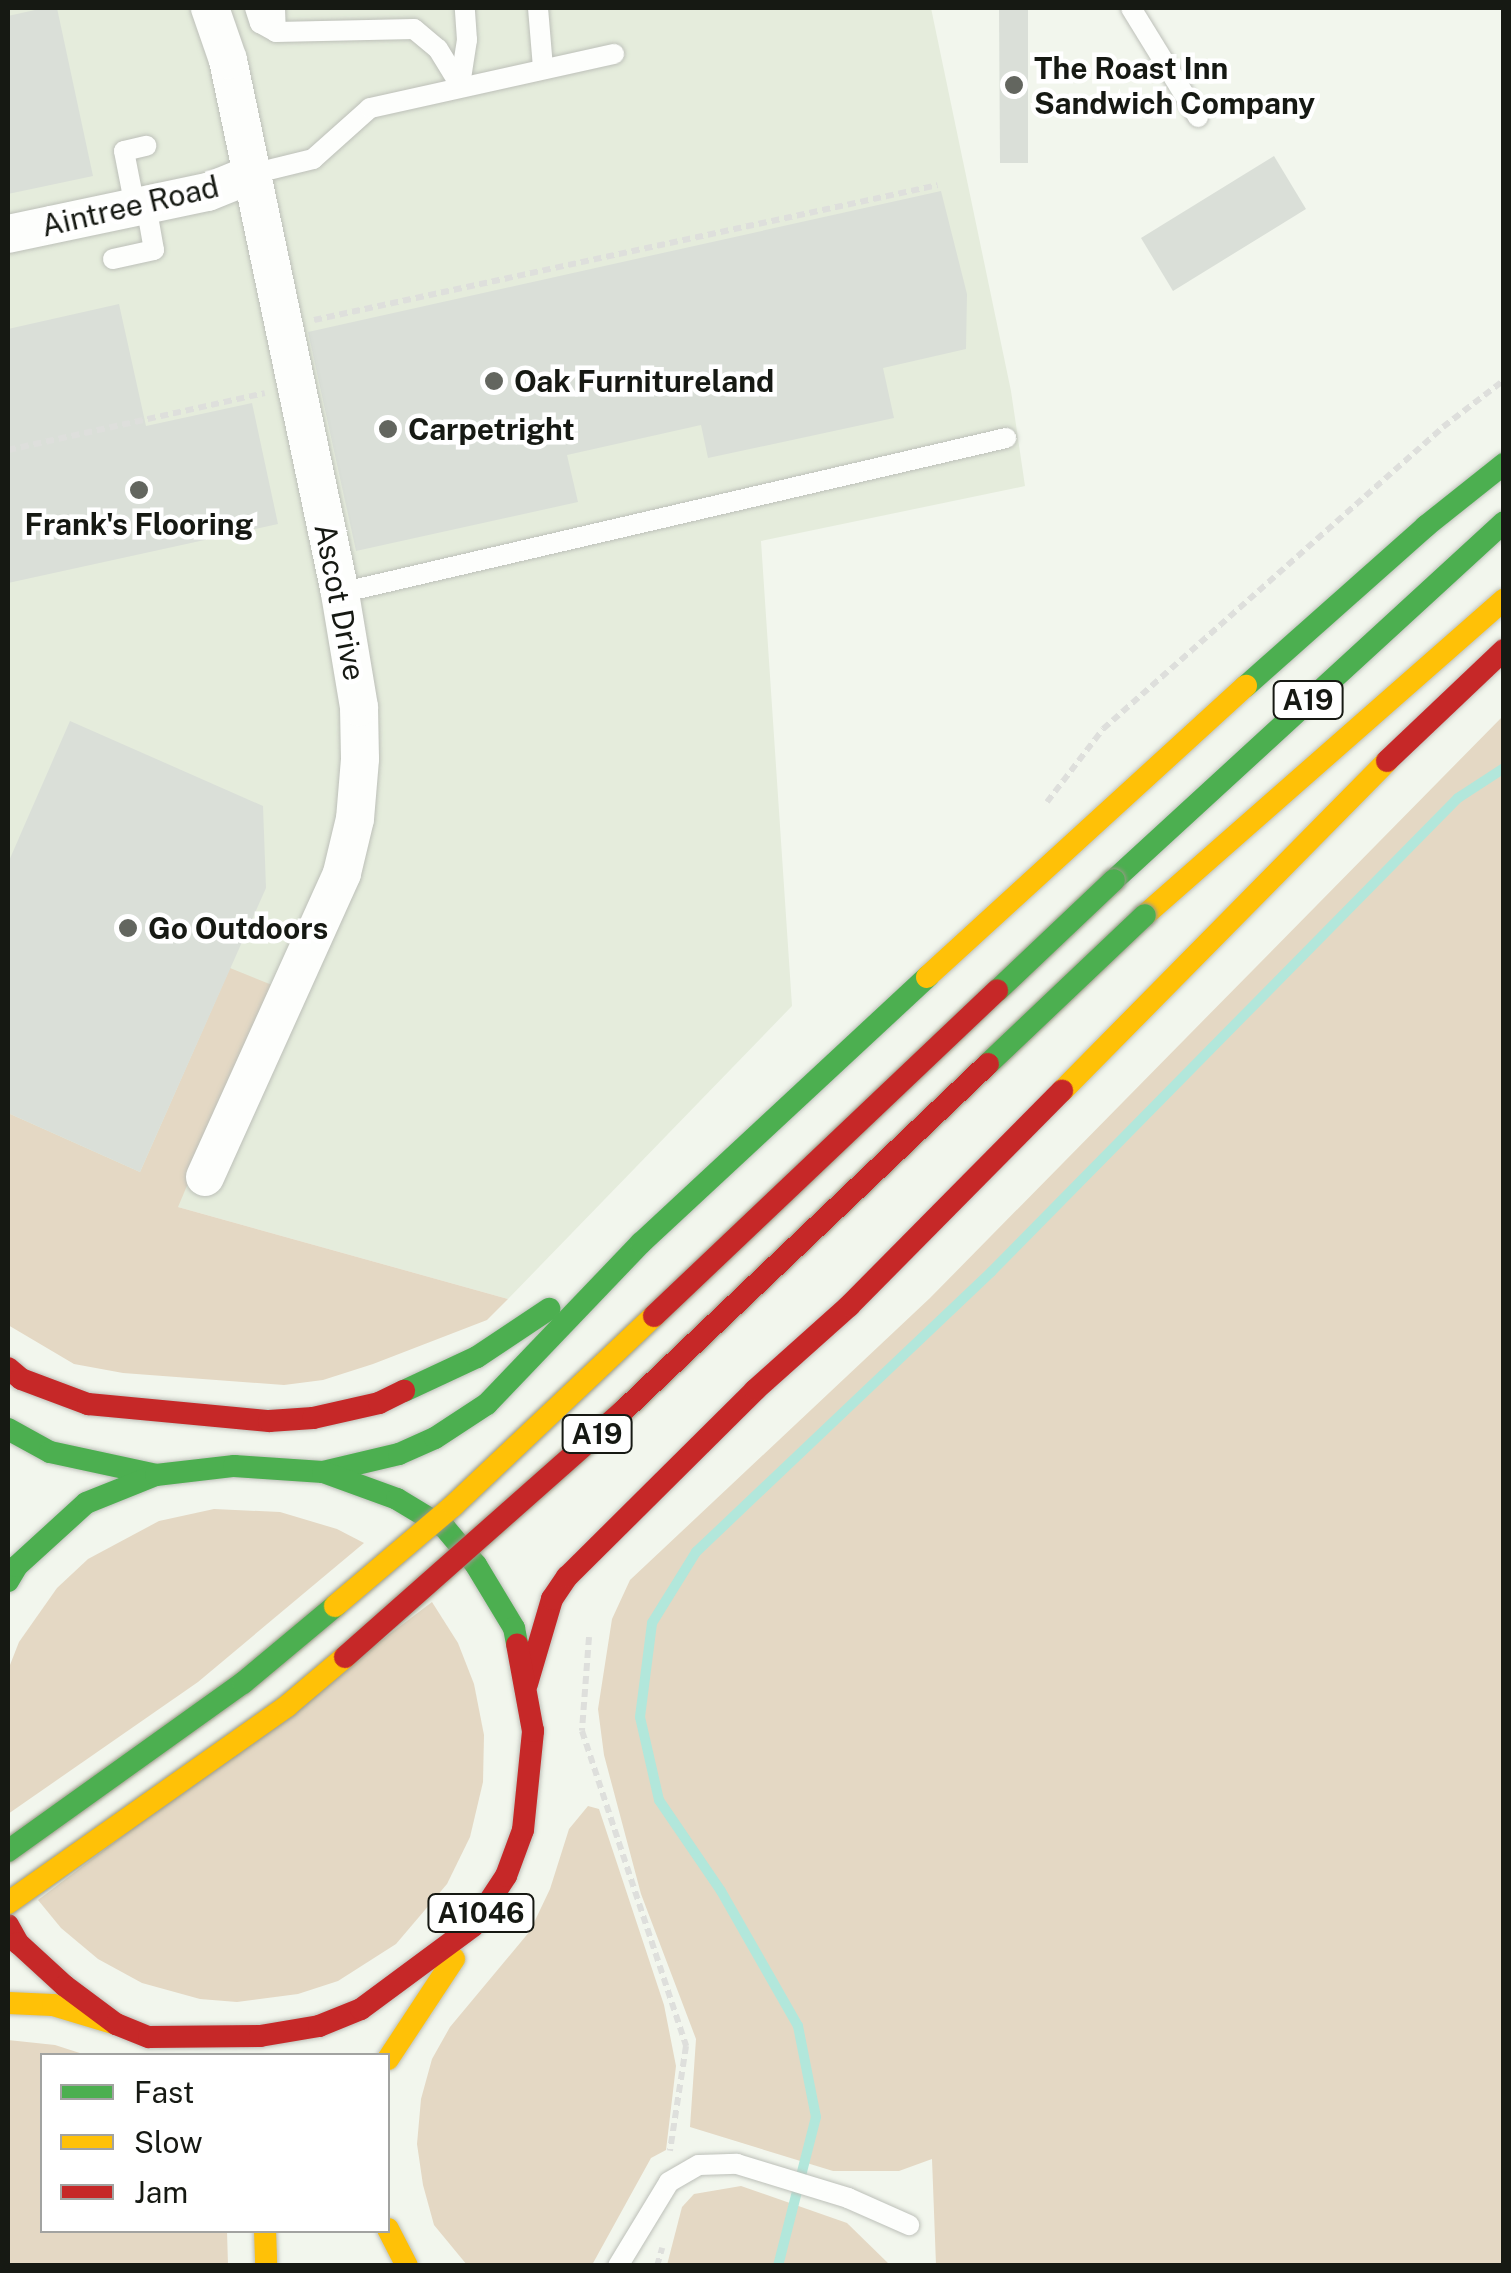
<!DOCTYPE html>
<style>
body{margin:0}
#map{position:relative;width:1511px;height:2273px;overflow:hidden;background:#f2f6ed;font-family:"Public Sans",sans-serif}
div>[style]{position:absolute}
.built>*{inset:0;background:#e5ecdc}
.green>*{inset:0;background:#e4d8c4}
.stream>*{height:10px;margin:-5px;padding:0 5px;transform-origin:5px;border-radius:5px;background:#b2e7db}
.building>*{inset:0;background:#dadfd8}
.path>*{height:6px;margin-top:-3px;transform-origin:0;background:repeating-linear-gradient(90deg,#dedfdc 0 8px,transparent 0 13px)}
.roads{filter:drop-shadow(0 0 2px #bdc0b9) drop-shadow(0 0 2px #bdc0b9)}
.lane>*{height:20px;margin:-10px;padding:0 10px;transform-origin:10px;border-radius:10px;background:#fdfefc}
.street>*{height:38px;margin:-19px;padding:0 19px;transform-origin:19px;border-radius:19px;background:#fdfefc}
.fast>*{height:22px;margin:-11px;padding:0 11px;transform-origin:11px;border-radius:11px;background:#4caf50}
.slow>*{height:22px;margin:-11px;padding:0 11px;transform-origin:11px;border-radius:11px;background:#ffc107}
.jam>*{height:22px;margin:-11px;padding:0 11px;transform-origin:11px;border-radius:11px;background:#c62828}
.bridges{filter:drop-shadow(0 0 2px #989886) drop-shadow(0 0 2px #989886)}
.fast-bridge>*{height:22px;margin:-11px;padding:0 11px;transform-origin:11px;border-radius:11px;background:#4caf50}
.slow-bridge>*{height:22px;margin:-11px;padding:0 11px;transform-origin:11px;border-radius:11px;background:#ffc107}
.jam-bridge>*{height:22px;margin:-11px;padding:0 11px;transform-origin:11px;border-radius:11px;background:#c62828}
.dots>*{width:28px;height:28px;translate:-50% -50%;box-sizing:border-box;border:5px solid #fff;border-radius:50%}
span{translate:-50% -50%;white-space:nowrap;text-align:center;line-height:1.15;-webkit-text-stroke:9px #fff;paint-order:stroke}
.shield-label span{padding:2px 8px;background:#fff;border:2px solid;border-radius:8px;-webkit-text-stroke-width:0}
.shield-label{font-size:28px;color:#161913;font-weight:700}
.poi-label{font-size:30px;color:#161913;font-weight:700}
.left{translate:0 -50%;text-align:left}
.street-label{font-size:30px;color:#161913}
.frame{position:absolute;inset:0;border:10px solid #161913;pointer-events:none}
.legend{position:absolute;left:40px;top:2053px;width:350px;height:180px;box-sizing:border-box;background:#fff;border:2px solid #a2a3a1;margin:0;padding:12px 18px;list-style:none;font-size:30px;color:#161913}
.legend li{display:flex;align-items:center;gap:20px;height:50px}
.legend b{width:50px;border:2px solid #a2a3a1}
</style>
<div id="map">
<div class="built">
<div style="clip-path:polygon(8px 8px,931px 8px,1011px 391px,1025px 486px,761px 541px,792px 1006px,508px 1299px,178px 1207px,8px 1128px)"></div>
</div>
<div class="green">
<div style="clip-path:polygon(1503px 716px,1503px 2265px,936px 2265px,932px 2159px,899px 2171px,833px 2171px,690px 2127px,696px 2039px,641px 1894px,604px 1755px,598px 1709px,612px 1619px,630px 1580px,930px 1298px)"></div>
<div style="clip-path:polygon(230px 968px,272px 985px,178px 1207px,508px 1299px,487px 1320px,373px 1364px,323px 1380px,284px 1385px,123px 1373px,74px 1364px,8px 1325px,8px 1113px,140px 1172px)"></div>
<div style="clip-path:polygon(214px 1509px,280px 1512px,337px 1529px,364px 1543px,198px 1682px,8px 1814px,8px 1670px,19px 1642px,57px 1588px,88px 1559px,159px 1521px)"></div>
<div style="clip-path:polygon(432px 1602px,458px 1643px,474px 1684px,484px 1735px,483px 1782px,470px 1837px,447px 1884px,396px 1944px,338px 1981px,298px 1994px,237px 2002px,200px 1999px,142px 1983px,98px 1959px,61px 1928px,38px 1900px)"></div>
<div style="clip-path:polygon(588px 1806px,599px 1809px,664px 2005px,676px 2066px,666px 2150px,651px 2158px,592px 2265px,467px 2265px,434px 2225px,423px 2185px,417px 2144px,421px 2099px,432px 2059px,450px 2027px,530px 1931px,550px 1889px,569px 1829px)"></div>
<div style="clip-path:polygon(8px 2040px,55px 2045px,86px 2055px,42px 2056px,42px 2230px,227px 2231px,228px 2265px,8px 2265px)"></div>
<div style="clip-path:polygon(741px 2186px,847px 2223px,890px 2265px,667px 2265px,682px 2207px,694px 2194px)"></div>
</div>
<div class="stream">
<div style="left:778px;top:2266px;width:154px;rotate:-75.7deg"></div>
<div style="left:816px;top:2117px;width:93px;rotate:-101.2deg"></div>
<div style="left:798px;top:2026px;width:155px;rotate:-119.7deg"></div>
<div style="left:721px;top:1891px;width:110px;rotate:-124.3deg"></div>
<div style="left:659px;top:1800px;width:85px;rotate:-102.9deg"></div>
<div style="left:640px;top:1717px;width:95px;rotate:-82.7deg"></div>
<div style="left:652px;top:1623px;width:84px;rotate:-58.2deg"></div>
<div style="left:696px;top:1552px;width:407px;rotate:-43.5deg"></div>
<div style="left:991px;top:1272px;width:665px;rotate:-45.43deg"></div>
<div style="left:1458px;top:798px;width:55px;rotate:-33.1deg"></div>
</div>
<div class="building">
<div style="clip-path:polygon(44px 8px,57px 8px,93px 176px,8px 194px,8px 16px)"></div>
<div style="clip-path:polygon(999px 8px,1028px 8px,1028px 163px,1000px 163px)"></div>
<div style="clip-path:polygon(1274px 156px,1306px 209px,1173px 291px,1141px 238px)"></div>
<div style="clip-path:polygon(941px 191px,967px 294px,966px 349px,883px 368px,894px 418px,708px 458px,701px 425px,567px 455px,578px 502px,356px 551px,308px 332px)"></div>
<div style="clip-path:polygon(119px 304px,146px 426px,252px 403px,278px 524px,8px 583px,8px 329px)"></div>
<div style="clip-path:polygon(70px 721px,263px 806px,266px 888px,140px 1172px,8px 1113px,8px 863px)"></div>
</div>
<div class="path">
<div style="left:314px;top:320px;width:638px;rotate:-12.21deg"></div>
<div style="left:8px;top:450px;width:263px;rotate:-12.5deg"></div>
<div style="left:1047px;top:802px;width:92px;rotate:-52.5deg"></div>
<div style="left:1103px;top:729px;width:455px;rotate:-41.6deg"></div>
<div style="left:1443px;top:427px;width:77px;rotate:-37.6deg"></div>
<div style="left:589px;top:1637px;width:94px;rotate:94.3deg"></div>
<div style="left:582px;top:1731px;width:332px;rotate:71.7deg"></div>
<div style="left:686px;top:2046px;width:106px;rotate:98.7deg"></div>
<div style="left:657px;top:2266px;width:19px;rotate:-74deg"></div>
</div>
<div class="roads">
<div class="lane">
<div style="left:255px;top:8px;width:16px;rotate:72deg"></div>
<div style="left:260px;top:23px;width:18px;rotate:29deg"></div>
<div style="left:276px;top:32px;width:138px;rotate:-1.2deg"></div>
<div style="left:414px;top:29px;width:31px;rotate:40deg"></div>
<div style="left:438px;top:49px;width:42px;rotate:58.6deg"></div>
<div style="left:275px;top:8px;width:24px;rotate:88deg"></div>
<div style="left:538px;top:8px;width:59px;rotate:85.2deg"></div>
<div style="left:1131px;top:8px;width:128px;rotate:58.4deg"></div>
<div style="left:460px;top:85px;width:46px;rotate:-81.2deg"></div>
<div style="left:467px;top:40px;width:32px;rotate:-94deg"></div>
<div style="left:252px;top:174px;width:63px;rotate:-13.8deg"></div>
<div style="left:313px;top:159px;width:76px;rotate:-41.8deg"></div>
<div style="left:370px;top:108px;width:250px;rotate:-12.5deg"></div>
<div style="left:135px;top:207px;width:57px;rotate:-101.1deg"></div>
<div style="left:124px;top:151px;width:23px;rotate:-13deg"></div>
<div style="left:113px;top:259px;width:42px;rotate:-12.4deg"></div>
<div style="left:154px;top:250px;width:46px;rotate:-100.1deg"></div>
<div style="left:340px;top:593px;width:684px;rotate:-13.1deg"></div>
<div style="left:618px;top:2266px;width:98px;rotate:-58.7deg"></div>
<div style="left:669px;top:2182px;width:34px;rotate:-30deg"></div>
<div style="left:699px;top:2165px;width:38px;rotate:-2deg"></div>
<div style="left:737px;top:2164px;width:116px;rotate:17deg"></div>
<div style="left:848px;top:2198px;width:67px;rotate:23.9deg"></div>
</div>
<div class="street">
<div style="left:8px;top:234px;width:204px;rotate:-11.9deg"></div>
<div style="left:208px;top:192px;width:48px;rotate:-22.2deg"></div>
<div style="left:205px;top:1177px;width:333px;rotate:-65.7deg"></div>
<div style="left:342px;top:873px;width:56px;rotate:-76.5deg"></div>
<div style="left:355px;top:819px;width:60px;rotate:-85.2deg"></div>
<div style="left:360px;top:759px;width:52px;rotate:-91.1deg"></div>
<div style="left:359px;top:707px;width:116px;rotate:-99.5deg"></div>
<div style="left:340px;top:593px;width:545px;rotate:-101.87deg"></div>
<div style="left:228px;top:60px;width:55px;rotate:-109.1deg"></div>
</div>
<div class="fast">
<div style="left:1246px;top:686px;width:241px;rotate:-41.6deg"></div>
<div style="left:1426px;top:526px;width:100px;rotate:-38.5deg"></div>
<div style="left:1114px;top:880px;width:529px;rotate:-42.55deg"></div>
<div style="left:404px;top:1391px;width:81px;rotate:-25deg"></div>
<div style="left:477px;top:1357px;width:87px;rotate:-33.7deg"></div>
<div style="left:8px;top:1429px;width:48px;rotate:28.7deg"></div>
<div style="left:50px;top:1452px;width:108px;rotate:12.2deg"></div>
<div style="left:323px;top:1472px;width:78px;rotate:-13.3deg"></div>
<div style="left:399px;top:1454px;width:39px;rotate:-24deg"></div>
<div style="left:435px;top:1438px;width:62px;rotate:-33.2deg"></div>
<div style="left:487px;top:1404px;width:223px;rotate:-46.3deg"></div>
<div style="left:641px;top:1243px;width:391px;rotate:-42.9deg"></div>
<div style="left:8px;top:1581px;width:17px;rotate:-59deg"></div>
<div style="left:17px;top:1566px;width:93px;rotate:-42.4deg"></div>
<div style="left:86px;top:1503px;width:75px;rotate:-21.8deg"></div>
<div style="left:156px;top:1475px;width:79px;rotate:-6.6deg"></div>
<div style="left:234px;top:1466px;width:89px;rotate:3.9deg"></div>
<div style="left:323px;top:1472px;width:79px;rotate:20deg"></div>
<div style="left:397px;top:1499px;width:56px;rotate:31.1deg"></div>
<div style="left:445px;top:1528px;width:48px;rotate:50deg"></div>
<div style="left:476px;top:1565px;width:74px;rotate:58.9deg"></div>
<div style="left:514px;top:1628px;width:16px;rotate:79deg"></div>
</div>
<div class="slow">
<div style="left:1145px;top:915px;width:478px;rotate:-41.3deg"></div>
<div style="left:927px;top:977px;width:432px;rotate:-42.4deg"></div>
<div style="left:1062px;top:1091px;width:463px;rotate:-45.4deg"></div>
<div style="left:8px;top:2003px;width:45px;rotate:2.5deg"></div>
<div style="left:53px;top:2005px;width:66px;rotate:16.8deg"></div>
<div style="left:388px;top:2059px;width:120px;rotate:-56.6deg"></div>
<div style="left:388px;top:2229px;width:42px;rotate:62.8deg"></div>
<div style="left:265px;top:2230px;width:36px;rotate:88deg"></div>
</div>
<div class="jam">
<div style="left:1387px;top:761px;width:161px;rotate:-43.5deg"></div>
<div style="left:8px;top:1368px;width:17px;rotate:40deg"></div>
<div style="left:21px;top:1379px;width:72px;rotate:20.5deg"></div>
<div style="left:88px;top:1404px;width:182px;rotate:5.4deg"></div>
<div style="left:269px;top:1421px;width:44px;rotate:-3.9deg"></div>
<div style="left:313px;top:1418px;width:68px;rotate:-12.8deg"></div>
<div style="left:379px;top:1403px;width:28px;rotate:-26deg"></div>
<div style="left:527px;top:1684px;width:89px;rotate:-73.6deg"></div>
<div style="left:552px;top:1599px;width:27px;rotate:-56deg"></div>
<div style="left:567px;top:1577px;width:265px;rotate:-44.8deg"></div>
<div style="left:755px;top:1390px;width:126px;rotate:-41.8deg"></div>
<div style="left:849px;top:1306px;width:303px;rotate:-45.3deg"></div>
<div style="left:8px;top:1925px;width:21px;rotate:61deg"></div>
<div style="left:18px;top:1943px;width:64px;rotate:42.5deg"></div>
<div style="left:65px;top:1986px;width:64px;rotate:36.7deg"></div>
<div style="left:116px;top:2024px;width:35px;rotate:22deg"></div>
<div style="left:149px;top:2037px;width:111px;rotate:-0.5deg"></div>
<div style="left:260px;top:2036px;width:60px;rotate:-9.6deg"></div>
<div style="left:319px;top:2026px;width:45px;rotate:-22deg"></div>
<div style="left:361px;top:2009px;width:139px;rotate:-36.5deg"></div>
<div style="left:473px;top:1926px;width:60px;rotate:-56.6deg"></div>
<div style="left:506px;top:1876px;width:49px;rotate:-69.7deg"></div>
<div style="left:523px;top:1830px;width:100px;rotate:-84.2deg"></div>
<div style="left:533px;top:1731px;width:88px;rotate:-100.4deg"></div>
</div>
</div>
<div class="bridges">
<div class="fast-bridge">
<div style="left:997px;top:991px;width:161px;rotate:-43.5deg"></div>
<div style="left:988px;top:1064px;width:216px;rotate:-43.5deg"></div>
<div style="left:8px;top:1851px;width:289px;rotate:-35.6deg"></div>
<div style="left:243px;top:1683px;width:120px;rotate:-39.9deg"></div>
</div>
<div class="slow-bridge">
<div style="left:335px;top:1606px;width:155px;rotate:-40.3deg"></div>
<div style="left:453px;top:1506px;width:277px;rotate:-43.4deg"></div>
<div style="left:8px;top:1903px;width:342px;rotate:-35.2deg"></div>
<div style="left:287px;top:1706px;width:76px;rotate:-40.2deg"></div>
</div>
<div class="jam-bridge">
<div style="left:654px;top:1316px;width:473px;rotate:-43.5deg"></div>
<div style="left:345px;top:1657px;width:370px;rotate:-41.5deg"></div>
<div style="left:622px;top:1412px;width:505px;rotate:-43.56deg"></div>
</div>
</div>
<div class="dots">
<div style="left:1014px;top:85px;background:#63665f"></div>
<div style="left:494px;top:381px;background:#63665f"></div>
<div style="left:388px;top:429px;background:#63665f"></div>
<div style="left:139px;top:490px;background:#63665f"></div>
<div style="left:128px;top:928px;background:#63665f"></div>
</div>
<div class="shield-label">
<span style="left:1308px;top:700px">A19</span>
<span style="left:597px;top:1434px">A19</span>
<span style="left:481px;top:1913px">A1046</span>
</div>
<div class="poi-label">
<span class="left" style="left:1034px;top:85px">The Roast Inn<br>Sandwich Company</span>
<span class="left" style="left:514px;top:381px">Oak Furnitureland</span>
<span class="left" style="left:408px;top:429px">Carpetright</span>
<span style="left:139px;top:524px">Frank's Flooring</span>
<span class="left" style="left:148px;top:928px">Go Outdoors</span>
</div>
<div class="street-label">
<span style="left:130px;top:206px;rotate:-13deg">Aintree Road</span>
<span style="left:340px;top:602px;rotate:79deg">Ascot Drive</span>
</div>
<div class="frame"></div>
<ul class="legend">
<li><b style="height:12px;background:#4caf50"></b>Fast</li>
<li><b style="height:12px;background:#ffc107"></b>Slow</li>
<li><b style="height:12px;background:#c62828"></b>Jam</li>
</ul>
</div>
